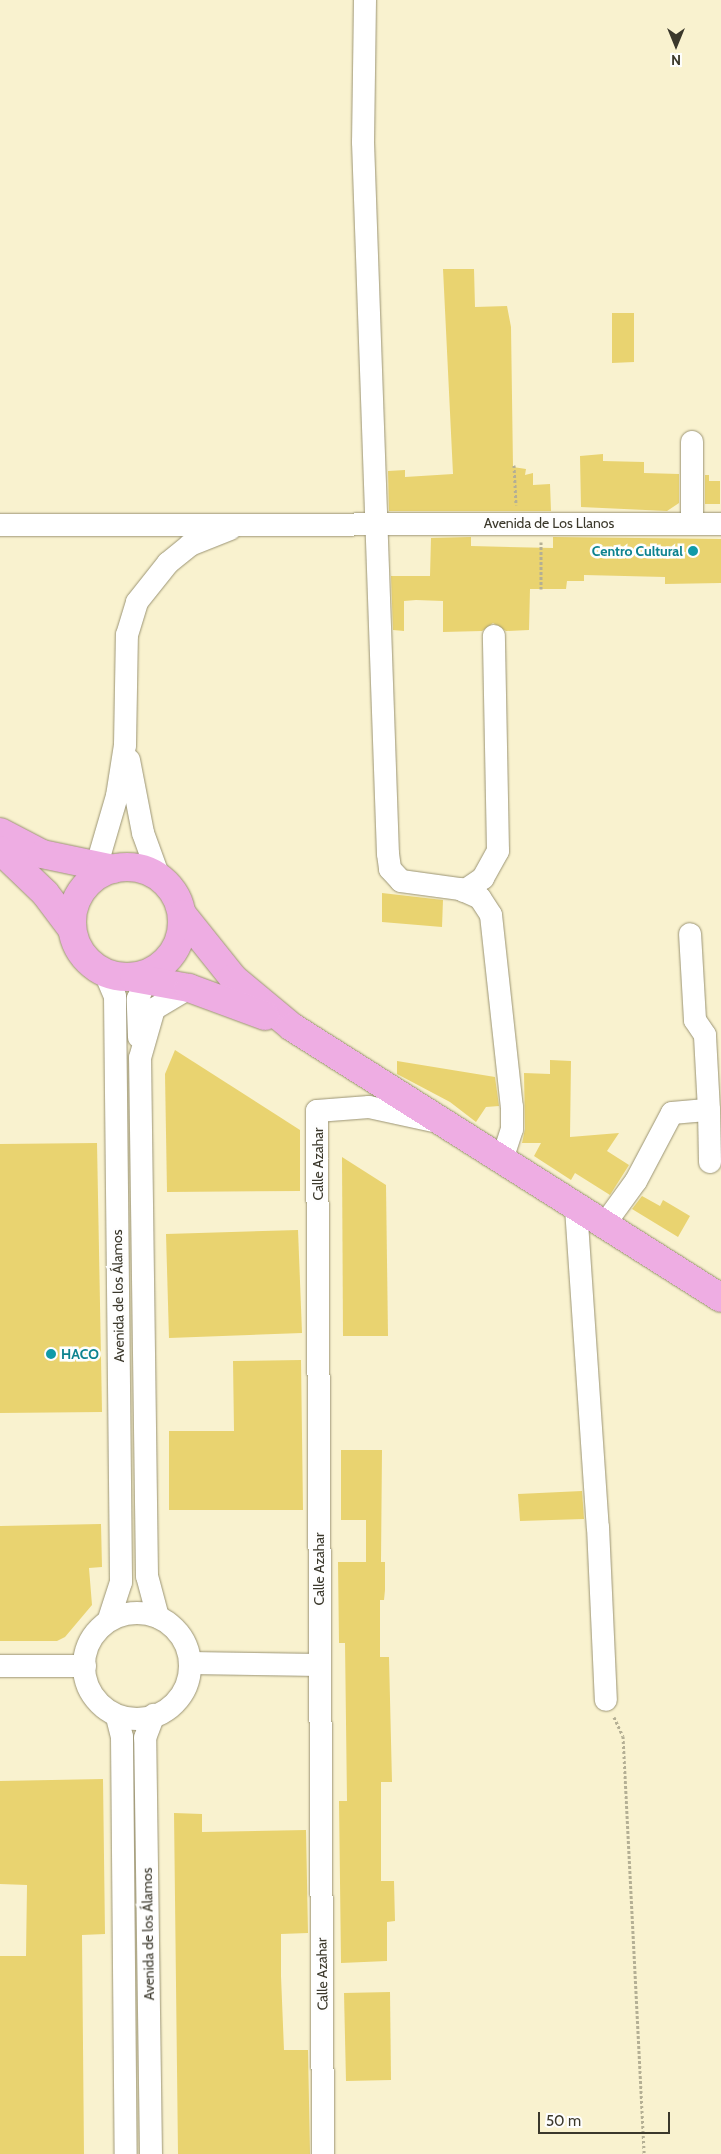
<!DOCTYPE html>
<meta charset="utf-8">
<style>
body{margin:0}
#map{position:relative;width:721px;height:2154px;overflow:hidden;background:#f9f2cf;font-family:Cabin,sans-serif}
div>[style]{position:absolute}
.building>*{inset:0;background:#e9d370}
.path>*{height:3px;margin-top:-1.5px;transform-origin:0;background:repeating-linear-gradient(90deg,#b4af94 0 2.5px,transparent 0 5px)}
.roads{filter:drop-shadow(0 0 1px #9b9474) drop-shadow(0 0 1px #9b9474)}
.minor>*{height:22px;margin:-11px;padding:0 11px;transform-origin:11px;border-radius:11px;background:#fff}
.minor>.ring{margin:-11px;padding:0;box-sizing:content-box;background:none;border:22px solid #fff;border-radius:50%}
.major>*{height:28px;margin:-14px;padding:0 14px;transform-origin:14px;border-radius:14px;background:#eeade3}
.major>.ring{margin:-14px;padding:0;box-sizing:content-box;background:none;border:28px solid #eeade3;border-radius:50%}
.dots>*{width:14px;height:14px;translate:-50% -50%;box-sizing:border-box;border:2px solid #fefefe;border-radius:50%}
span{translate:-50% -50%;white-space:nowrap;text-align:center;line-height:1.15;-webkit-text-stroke:5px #fefefe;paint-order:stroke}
.street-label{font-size:14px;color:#3b382b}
.culture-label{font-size:14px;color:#0d838f;font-weight:700}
.right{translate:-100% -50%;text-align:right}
.left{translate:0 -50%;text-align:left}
.north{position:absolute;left:651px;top:20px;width:50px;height:50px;-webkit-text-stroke:4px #fefefe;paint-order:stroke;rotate:180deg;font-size:14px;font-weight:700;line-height:20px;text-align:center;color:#3b382b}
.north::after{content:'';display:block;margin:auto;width:18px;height:22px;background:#3b382b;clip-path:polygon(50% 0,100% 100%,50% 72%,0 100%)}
.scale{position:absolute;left:538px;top:2112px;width:132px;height:22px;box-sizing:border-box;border:2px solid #3b382b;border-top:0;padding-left:6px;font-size:15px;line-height:18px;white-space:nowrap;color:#3b382b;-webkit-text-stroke:4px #fefefe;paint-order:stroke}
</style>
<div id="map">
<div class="building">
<div style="clip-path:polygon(443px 269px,474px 269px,475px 307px,507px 306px,511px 327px,513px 467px,526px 469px,525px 475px,533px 473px,533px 485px,550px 484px,551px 511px,389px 511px,388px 471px,405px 470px,405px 477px,453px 474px)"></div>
<div style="clip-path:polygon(612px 313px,634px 313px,634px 362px,612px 363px)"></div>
<div style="clip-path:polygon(603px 454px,603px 461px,644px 462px,644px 473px,679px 474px,679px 503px,667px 511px,581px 507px,580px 456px)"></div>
<div style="clip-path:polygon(705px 475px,709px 475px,709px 481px,720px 481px,720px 504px,705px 504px)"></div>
<div style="clip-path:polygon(471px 537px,471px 546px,553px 548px,553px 537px,721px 539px,721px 583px,665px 584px,665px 577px,584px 575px,584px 581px,567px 581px,566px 589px,530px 589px,529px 630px,506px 631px,493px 623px,482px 631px,443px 632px,443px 601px,416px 600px,404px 601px,404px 631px,393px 630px,391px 576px,430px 576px,431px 538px)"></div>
<div style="clip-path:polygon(382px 893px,443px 900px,442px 927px,382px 922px)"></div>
<div style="clip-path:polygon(175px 1050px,300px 1130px,300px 1191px,167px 1192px,165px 1074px)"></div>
<div style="clip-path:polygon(550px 1060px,571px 1061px,570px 1137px,619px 1133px,607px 1151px,629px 1165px,610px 1195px,575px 1173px,571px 1180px,534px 1156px,541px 1143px,522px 1143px,525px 1129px,524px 1073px,550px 1074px)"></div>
<div style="clip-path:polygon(397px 1061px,495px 1077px,499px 1106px,486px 1107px,476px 1122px,450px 1102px,397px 1074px)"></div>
<div style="clip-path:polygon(97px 1143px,102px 1412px,0 1413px,0 1144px)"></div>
<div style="clip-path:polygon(342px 1157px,386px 1185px,388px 1336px,343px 1336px)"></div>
<div style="clip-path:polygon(642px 1196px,660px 1206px,663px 1200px,690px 1216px,678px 1237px,632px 1209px)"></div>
<div style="clip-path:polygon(298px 1230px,302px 1333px,169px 1338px,166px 1234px)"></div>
<div style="clip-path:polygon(301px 1360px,303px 1510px,169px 1510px,169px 1431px,234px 1431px,233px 1361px)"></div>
<div style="clip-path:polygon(341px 1450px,382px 1450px,381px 1562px,385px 1562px,385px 1590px,384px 1600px,380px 1600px,380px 1657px,389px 1657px,392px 1782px,381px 1782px,381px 1881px,394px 1881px,395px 1921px,387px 1922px,387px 1961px,341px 1963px,339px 1801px,347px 1801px,345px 1643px,339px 1643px,338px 1562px,366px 1562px,366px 1520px,341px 1520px)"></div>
<div style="clip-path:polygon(582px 1491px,584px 1519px,520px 1521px,518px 1494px)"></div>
<div style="clip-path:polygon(101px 1524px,102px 1567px,89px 1568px,92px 1605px,65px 1637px,57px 1641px,0 1641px,0 1526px)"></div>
<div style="clip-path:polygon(103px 1779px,105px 1934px,82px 1935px,84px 2154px,0 2154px,0 1956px,26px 1956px,27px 1885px,0 1884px,0 1781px)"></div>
<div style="clip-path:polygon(174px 1813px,202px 1814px,202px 1832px,306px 1830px,308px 1933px,281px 1934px,281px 1976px,284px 2050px,308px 2050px,310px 2154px,178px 2154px)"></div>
<div style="clip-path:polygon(390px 1992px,391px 2080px,346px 2081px,344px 1993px)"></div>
</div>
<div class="path">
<div style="left:514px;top:465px;width:40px;rotate:87.1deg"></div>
<div style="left:541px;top:542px;width:47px;rotate:90deg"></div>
<div style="left:614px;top:1717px;width:21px;rotate:65deg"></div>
<div style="left:623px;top:1736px;width:419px;rotate:87.1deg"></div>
</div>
<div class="roads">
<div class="minor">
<div style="left:365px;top:0;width:142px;rotate:90.8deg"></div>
<div style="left:363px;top:142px;width:712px;rotate:87.99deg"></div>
<div style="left:388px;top:854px;width:15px;rotate:82deg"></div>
<div style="left:390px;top:869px;width:16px;rotate:47deg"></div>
<div style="left:401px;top:881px;width:60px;rotate:7.7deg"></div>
<div style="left:460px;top:889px;width:22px;rotate:24deg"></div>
<div style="left:480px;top:898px;width:20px;rotate:57deg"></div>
<div style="left:491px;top:915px;width:193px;rotate:83.8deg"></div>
<div style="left:512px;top:1107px;width:22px;rotate:90deg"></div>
<div style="left:512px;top:1129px;width:33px;rotate:108deg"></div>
<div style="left:692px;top:524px;width:82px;rotate:-90deg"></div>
<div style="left:0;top:525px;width:721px;rotate:-0.08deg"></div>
<div style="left:129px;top:760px;width:74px;rotate:79.1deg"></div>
<div style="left:143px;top:833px;width:47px;rotate:70deg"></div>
<div style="left:93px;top:878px;width:85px;rotate:-73.7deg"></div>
<div style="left:117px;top:796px;width:52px;rotate:-81.1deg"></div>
<div style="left:125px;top:745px;width:110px;rotate:-89deg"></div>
<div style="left:127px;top:635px;width:34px;rotate:-73deg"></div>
<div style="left:137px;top:602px;width:50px;rotate:-51.5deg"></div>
<div style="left:168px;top:563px;width:28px;rotate:-39deg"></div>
<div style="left:190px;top:545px;width:43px;rotate:-21.8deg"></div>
<div style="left:464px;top:891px;width:23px;rotate:-34deg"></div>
<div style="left:483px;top:878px;width:31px;rotate:-61deg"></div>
<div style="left:498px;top:851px;width:215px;rotate:-91.1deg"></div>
<div style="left:105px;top:973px;width:25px;rotate:67deg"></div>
<div style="left:115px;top:996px;width:586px;rotate:89.41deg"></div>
<div style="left:121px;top:1582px;width:39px;rotate:108deg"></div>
<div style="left:139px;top:1037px;width:38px;rotate:-92deg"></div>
<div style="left:138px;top:999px;width:27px;rotate:-68deg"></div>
<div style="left:709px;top:1110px;width:52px;rotate:88.9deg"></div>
<div style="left:576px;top:1208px;width:320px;rotate:86.1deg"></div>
<div style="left:598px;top:1527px;width:173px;rotate:87.4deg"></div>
<div style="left:604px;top:1225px;width:54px;rotate:-54deg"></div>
<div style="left:636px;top:1181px;width:77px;rotate:-62.1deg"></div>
<div style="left:672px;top:1113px;width:37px;rotate:-5deg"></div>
<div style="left:709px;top:1110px;width:75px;rotate:-93.1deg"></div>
<div style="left:705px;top:1035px;width:18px;rotate:-124deg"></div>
<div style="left:695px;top:1020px;width:86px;rotate:-93.3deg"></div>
<div class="ring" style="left:84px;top:1613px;width:84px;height:84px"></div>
<div style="left:158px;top:1617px;width:42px;rotate:-105deg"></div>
<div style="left:147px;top:1576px;width:518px;rotate:-90.77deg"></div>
<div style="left:140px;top:1058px;width:51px;rotate:-74.1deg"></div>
<div style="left:154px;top:1009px;width:41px;rotate:-31deg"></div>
<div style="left:190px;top:1663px;width:129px;rotate:0.9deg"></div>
<div style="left:0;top:1666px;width:85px"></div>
<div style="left:117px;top:1717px;width:21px;rotate:76deg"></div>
<div style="left:122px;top:1737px;width:417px;rotate:89.5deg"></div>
<div style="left:151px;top:2154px;width:416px;rotate:-90.8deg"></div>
<div style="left:145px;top:1738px;width:25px;rotate:-69deg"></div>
<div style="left:323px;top:2154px;width:1043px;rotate:-90.33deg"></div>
<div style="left:317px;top:1111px;width:52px;rotate:-4.4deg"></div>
<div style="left:369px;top:1107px;width:66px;rotate:12.2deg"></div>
</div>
<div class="major">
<div style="left:0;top:832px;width:47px;rotate:27.6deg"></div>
<div style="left:42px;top:854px;width:73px;rotate:11.9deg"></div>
<div style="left:0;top:850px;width:62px;rotate:43.7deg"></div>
<div style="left:45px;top:893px;width:45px;rotate:53.1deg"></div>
<div class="ring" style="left:72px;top:867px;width:82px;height:82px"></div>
<div style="left:182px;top:914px;width:82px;rotate:51.4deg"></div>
<div style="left:233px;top:978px;width:77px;rotate:39.7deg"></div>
<div style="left:292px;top:1027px;width:507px;rotate:32.28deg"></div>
<div style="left:134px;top:978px;width:56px;rotate:10.3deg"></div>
<div style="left:189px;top:988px;width:81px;rotate:20.2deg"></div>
</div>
</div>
<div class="dots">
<div style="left:693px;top:551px;background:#0f9aa8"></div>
<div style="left:51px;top:1354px;background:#0f9aa8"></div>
</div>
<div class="street-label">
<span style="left:549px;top:523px">Avenida de Los Llanos</span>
<span style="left:318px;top:1164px;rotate:-90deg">Calle Azahar</span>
<span style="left:118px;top:1296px;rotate:-91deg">Avenida de los Álamos</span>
<span style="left:319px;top:1569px;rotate:-90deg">Calle Azahar</span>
<span style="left:148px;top:1934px;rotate:-91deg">Avenida de los Álamos</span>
<span style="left:322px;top:1974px;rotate:-91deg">Calle Azahar</span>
</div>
<div class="culture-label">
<span class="right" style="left:683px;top:551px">Centro Cultural</span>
<span class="left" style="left:61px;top:1354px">HACO</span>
</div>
<div class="north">N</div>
<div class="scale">50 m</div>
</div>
